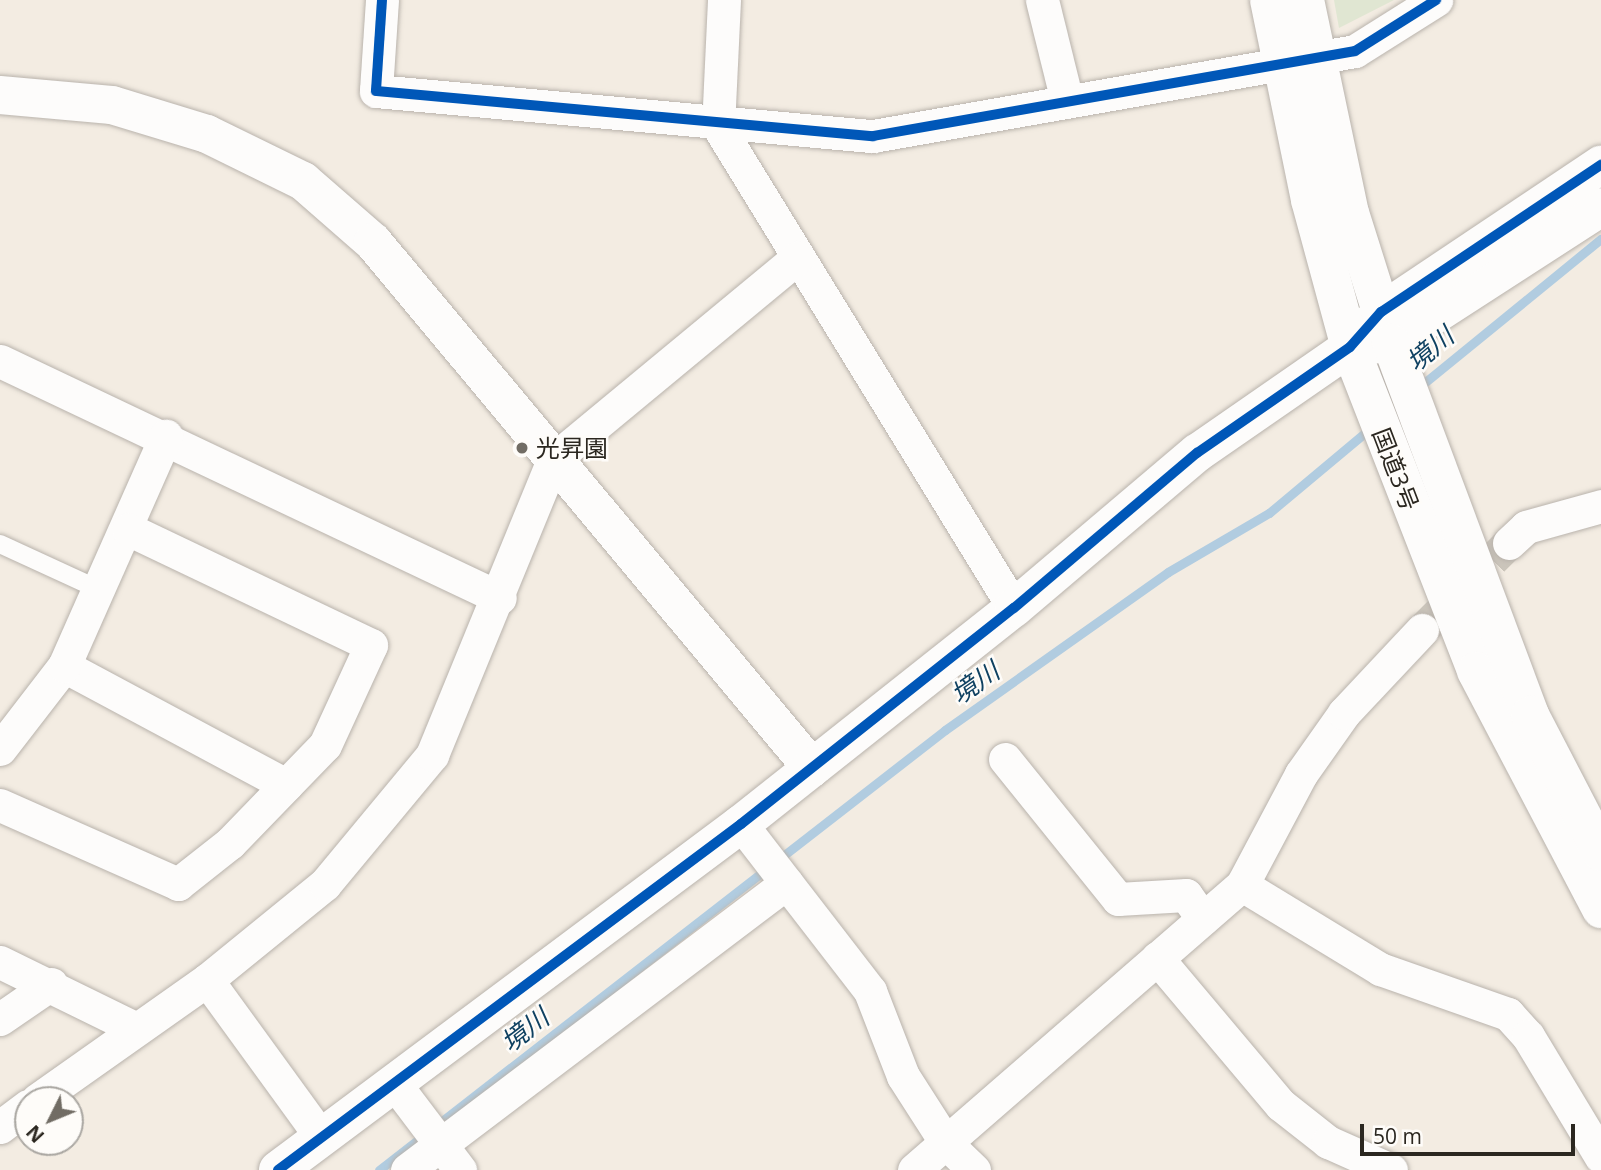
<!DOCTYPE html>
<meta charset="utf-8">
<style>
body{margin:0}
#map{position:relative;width:1601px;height:1170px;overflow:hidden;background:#f3ece2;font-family:"Open Sans","Noto Sans JP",sans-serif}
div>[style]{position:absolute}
.green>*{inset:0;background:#e0e6d2}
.stream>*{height:9px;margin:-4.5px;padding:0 4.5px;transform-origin:4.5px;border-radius:4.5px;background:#b1cce0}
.street-tunnel>*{height:33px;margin-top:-16.5px;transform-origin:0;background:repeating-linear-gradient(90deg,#cbc5bb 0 33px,transparent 0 50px)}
.roads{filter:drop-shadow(0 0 2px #b9b3ac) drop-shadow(0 0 2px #b9b3ac)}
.lane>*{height:18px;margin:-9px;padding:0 9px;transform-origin:9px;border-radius:9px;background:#fdfcfb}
.street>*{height:33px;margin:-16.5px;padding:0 16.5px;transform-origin:16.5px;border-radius:16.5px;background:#fdfcfb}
.secondary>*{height:38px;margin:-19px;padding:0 19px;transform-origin:19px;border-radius:19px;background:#fdfcfb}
.highway>*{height:38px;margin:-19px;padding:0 19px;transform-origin:19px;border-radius:19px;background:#fdfcfb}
.cycleway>*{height:10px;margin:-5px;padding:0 5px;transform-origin:5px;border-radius:5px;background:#0057b8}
.dots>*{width:19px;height:19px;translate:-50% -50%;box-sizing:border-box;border:4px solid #fefcf9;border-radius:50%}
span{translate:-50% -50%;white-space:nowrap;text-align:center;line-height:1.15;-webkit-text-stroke:5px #fefcf9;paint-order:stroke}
.poi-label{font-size:24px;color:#2b2720}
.left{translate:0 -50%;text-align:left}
.street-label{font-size:24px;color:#2b2720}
.water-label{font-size:26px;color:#0f4161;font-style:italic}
.north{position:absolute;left:14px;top:1086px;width:70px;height:70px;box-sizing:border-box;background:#fefcf9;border:2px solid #aaa7a2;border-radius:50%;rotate:227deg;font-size:19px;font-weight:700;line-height:28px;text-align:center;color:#2b2720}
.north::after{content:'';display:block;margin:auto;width:24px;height:32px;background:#716c64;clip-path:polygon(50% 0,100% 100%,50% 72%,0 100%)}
.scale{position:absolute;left:1360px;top:1124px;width:215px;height:32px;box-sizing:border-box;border:4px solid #2b2720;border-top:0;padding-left:9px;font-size:21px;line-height:24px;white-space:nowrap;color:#2b2720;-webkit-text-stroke:5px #fefcf9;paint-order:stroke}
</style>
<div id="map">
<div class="green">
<div style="clip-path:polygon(1334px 0,1394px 0,1339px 28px)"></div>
</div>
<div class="stream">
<div style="left:1418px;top:388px;width:236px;rotate:-39.2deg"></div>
<div style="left:379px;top:1170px;width:717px;rotate:-37.86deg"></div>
<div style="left:945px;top:730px;width:273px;rotate:-35.3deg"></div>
<div style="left:1168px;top:572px;width:117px;rotate:-30.3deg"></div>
<div style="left:1269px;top:513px;width:136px;rotate:-39.9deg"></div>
</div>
<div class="street-tunnel">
<div style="left:1422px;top:630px;width:123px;rotate:-45deg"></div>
</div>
<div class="roads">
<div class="lane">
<div style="left:0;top:544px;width:110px;rotate:24.7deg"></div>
</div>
<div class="street">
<div style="left:382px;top:0;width:91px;rotate:93.8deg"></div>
<div style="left:376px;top:91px;width:499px;rotate:5.2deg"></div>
<div style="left:873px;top:136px;width:489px;rotate:-10deg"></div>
<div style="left:1355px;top:51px;width:96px;rotate:-32.2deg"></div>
<div style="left:724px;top:0;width:126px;rotate:92.7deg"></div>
<div style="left:718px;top:126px;width:566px;rotate:58.45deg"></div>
<div style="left:1042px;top:0;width:104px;rotate:76.1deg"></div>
<div style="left:0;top:361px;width:553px;rotate:25.36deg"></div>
<div style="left:1509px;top:543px;width:23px;rotate:-43deg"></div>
<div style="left:1526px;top:527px;width:78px;rotate:-15.6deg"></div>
<div style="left:64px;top:666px;width:252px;rotate:28.2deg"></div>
<div style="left:0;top:749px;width:105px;rotate:-52.4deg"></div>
<div style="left:64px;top:666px;width:252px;rotate:-66.1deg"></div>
<div style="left:1005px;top:759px;width:180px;rotate:51.1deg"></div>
<div style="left:1118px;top:899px;width:68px;rotate:-3.4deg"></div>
<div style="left:1186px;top:895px;width:29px;rotate:55deg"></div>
<div style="left:0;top:805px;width:195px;rotate:23.9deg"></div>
<div style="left:178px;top:884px;width:66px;rotate:-38.3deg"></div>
<div style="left:230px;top:843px;width:136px;rotate:-45.9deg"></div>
<div style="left:325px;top:745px;width:110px;rotate:-65.3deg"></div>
<div style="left:371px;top:645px;width:269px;rotate:-154.5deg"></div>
<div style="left:741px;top:824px;width:211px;rotate:52.3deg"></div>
<div style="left:870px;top:991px;width:91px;rotate:68.8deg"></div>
<div style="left:903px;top:1076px;width:80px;rotate:57.3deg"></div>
<div style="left:946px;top:1143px;width:39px;rotate:44deg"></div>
<div style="left:1242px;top:885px;width:162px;rotate:31.3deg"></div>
<div style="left:1380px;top:969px;width:136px;rotate:19.4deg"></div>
<div style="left:1508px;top:1014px;width:30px;rotate:48deg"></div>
<div style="left:1528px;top:1036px;width:141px;rotate:58.9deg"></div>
<div style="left:1157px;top:958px;width:192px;rotate:49.9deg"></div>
<div style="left:1281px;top:1105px;width:60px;rotate:38.2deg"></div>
<div style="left:1328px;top:1142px;width:69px;rotate:24deg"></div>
<div style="left:0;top:962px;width:150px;rotate:26.1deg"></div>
<div style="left:207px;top:980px;width:195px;rotate:54deg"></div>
<div style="left:0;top:1019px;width:62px;rotate:-34.5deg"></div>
<div style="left:395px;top:1084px;width:108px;rotate:52.9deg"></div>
<div style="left:37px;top:1100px;width:208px;rotate:-35.2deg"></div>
<div style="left:207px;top:980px;width:152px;rotate:-39.1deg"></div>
<div style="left:325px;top:884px;width:168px;rotate:-50.3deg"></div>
<div style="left:432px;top:755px;width:319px;rotate:-67.7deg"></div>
<div style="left:553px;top:460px;width:318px;rotate:-39.6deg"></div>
<div style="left:0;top:1127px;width:35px;rotate:-37deg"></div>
<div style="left:407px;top:1170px;width:476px;rotate:-37.1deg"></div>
<div style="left:914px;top:1170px;width:435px;rotate:-41deg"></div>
<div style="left:1242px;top:885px;width:126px;rotate:-62deg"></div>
<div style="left:1301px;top:774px;width:75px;rotate:-54.8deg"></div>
<div style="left:1344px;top:713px;width:114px;rotate:-46.8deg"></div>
</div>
<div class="secondary">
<div style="left:0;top:95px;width:112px;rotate:5.1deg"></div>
<div style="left:112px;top:105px;width:99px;rotate:17deg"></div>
<div style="left:207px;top:134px;width:107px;rotate:26.1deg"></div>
<div style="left:303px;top:181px;width:93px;rotate:41.1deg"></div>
<div style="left:373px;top:242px;width:685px;rotate:50.15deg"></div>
<div style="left:1360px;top:346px;width:31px;rotate:-6deg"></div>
<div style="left:1391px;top:343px;width:250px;rotate:-32.9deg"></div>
<div style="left:278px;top:1170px;width:578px;rotate:-36.77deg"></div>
<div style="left:741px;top:824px;width:348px;rotate:-38.4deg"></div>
<div style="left:1014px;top:608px;width:240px;rotate:-40.3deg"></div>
<div style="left:1197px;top:453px;width:186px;rotate:-34.7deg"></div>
<div style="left:1350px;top:347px;width:47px;rotate:-48.5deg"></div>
<div style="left:1381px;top:312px;width:265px;rotate:-33.8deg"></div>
</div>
<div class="highway">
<div style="left:1269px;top:0;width:204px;rotate:78.4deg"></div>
<div style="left:1310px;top:200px;width:152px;rotate:74.8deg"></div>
<div style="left:1350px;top:347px;width:348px;rotate:68.7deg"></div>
<div style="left:1476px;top:671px;width:269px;rotate:62.3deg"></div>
<div style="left:1305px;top:0;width:218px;rotate:78.1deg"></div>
<div style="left:1350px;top:213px;width:136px;rotate:72.5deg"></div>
<div style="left:1391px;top:343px;width:397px;rotate:69.5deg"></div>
<div style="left:1530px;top:715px;width:154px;rotate:62.6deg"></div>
</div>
</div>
<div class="cycleway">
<div style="left:382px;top:0;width:91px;rotate:93.8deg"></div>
<div style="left:376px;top:91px;width:499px;rotate:5.2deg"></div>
<div style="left:873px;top:136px;width:489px;rotate:-10deg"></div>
<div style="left:1355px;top:51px;width:96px;rotate:-32.2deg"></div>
<div style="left:278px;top:1170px;width:578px;rotate:-36.77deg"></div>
<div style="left:741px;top:824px;width:348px;rotate:-38.4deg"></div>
<div style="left:1014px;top:608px;width:240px;rotate:-40.3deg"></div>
<div style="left:1197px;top:453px;width:186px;rotate:-34.7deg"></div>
<div style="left:1350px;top:347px;width:47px;rotate:-48.5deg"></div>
<div style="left:1381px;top:312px;width:265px;rotate:-33.8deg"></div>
</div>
<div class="dots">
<div style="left:522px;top:448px;background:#716c64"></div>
</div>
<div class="poi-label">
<span class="left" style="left:536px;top:448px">光昇園</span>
</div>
<div class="street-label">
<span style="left:1396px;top:469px;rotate:69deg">国道3号</span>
</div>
<div class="water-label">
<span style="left:1430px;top:349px;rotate:-40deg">境川</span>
<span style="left:975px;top:683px;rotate:-35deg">境川</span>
<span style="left:525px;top:1030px;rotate:-38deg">境川</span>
</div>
<div class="north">N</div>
<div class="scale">50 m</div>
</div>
